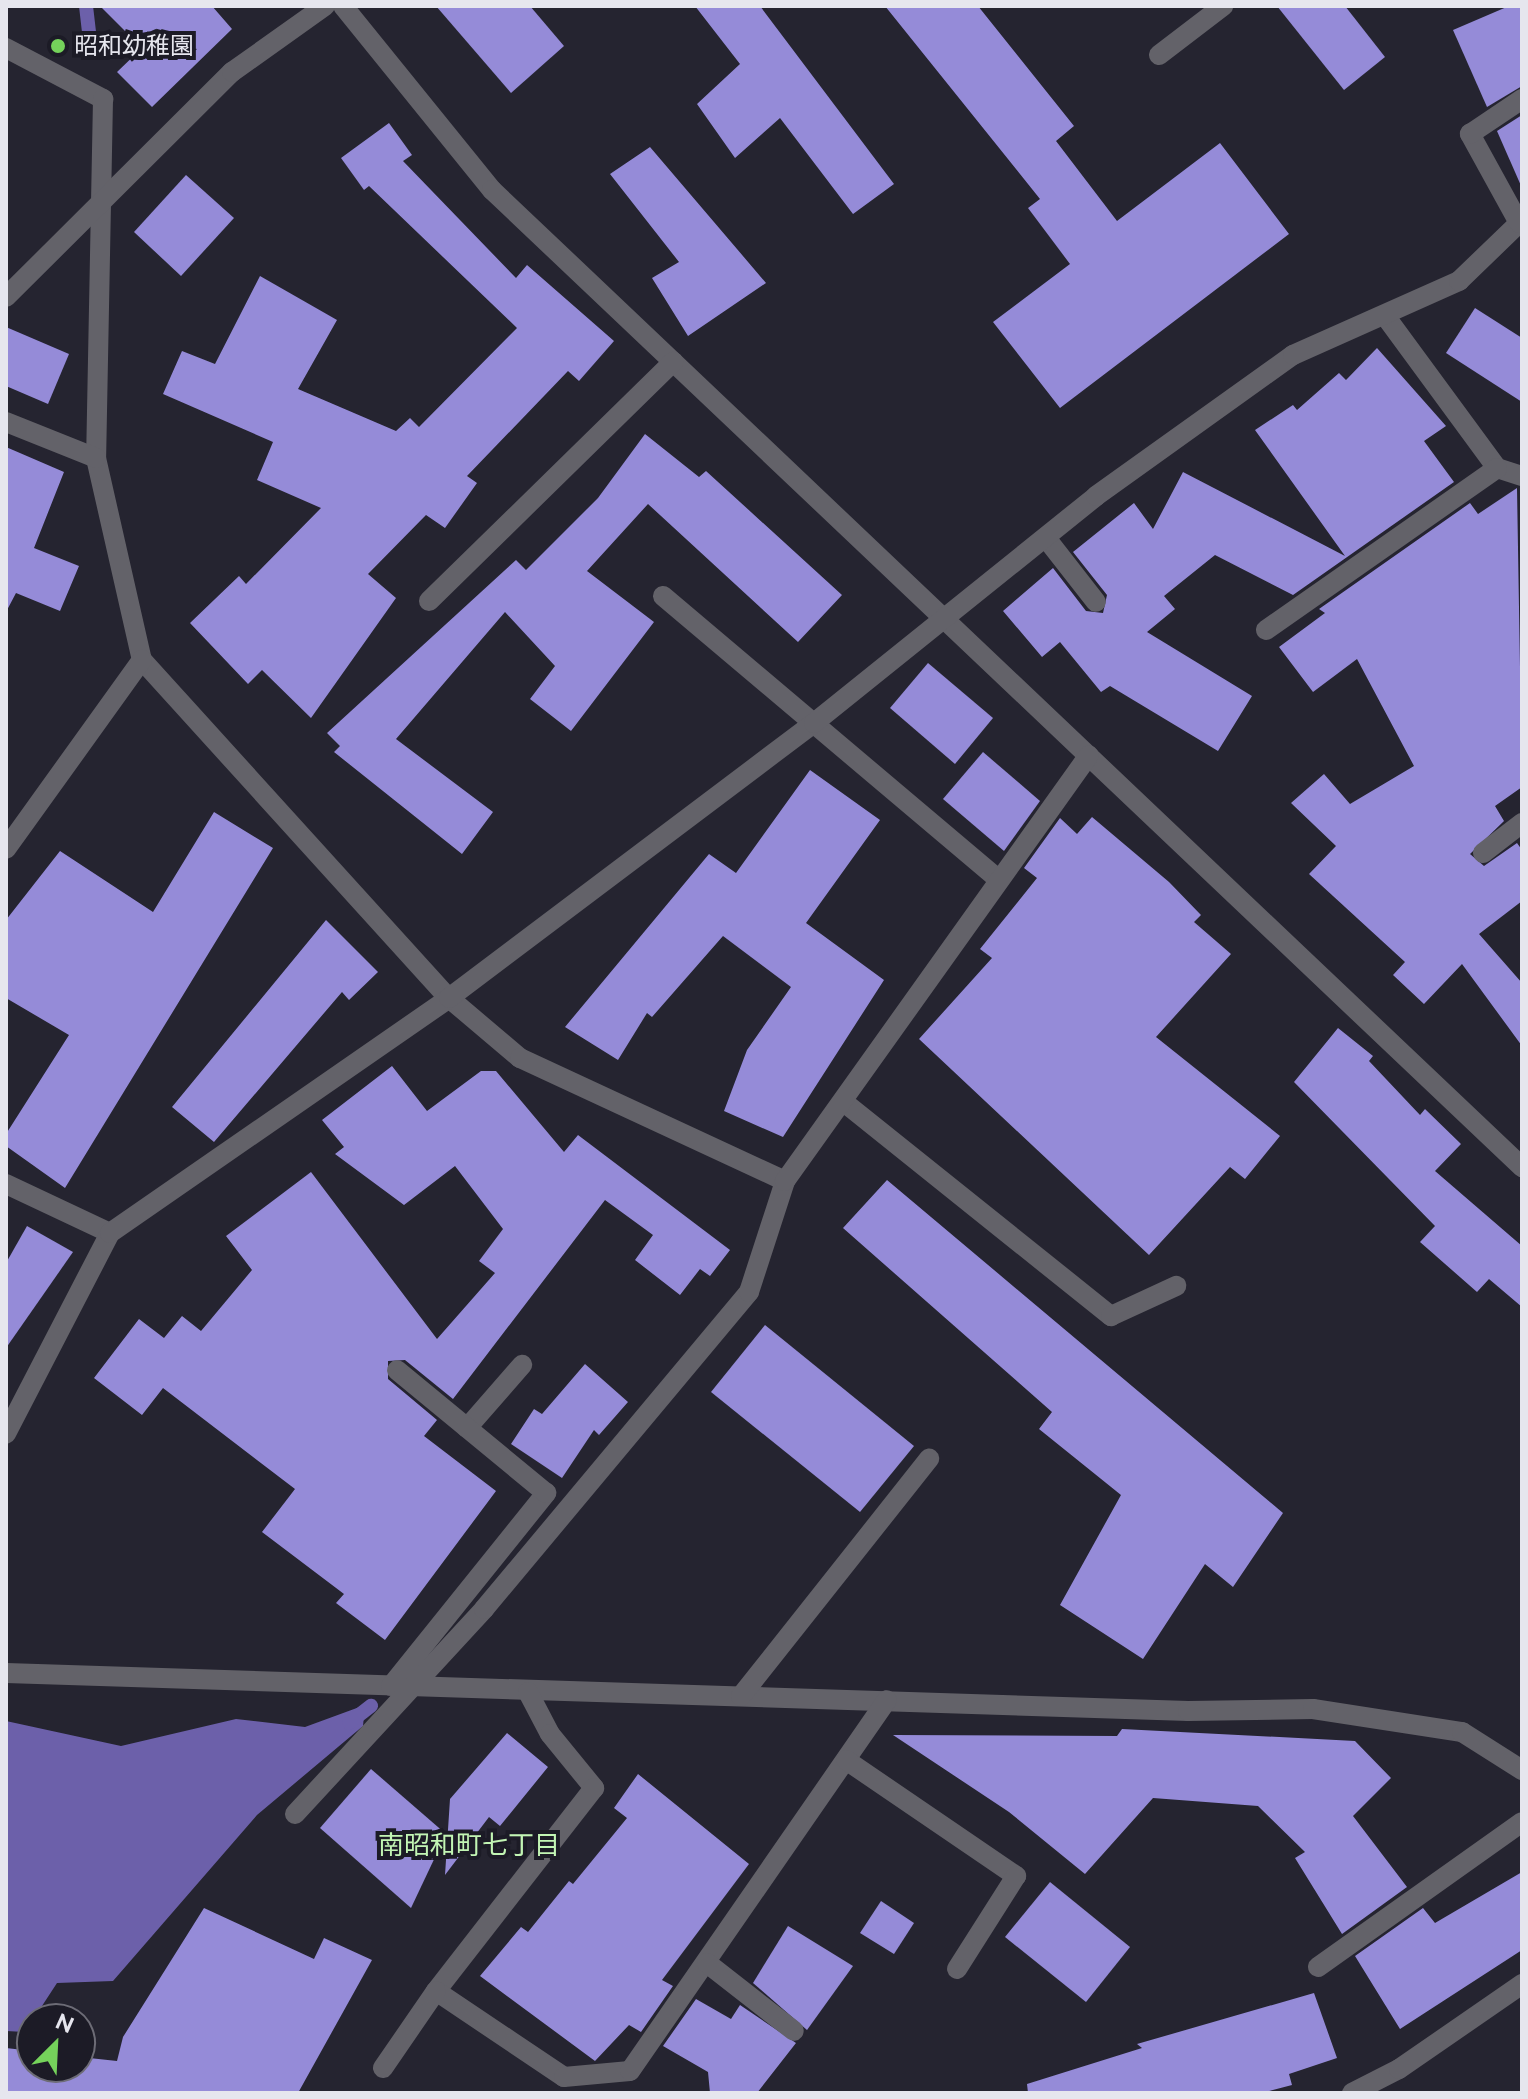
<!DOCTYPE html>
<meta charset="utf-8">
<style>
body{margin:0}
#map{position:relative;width:1528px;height:2099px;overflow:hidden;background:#252430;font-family:Raleway,"Noto Sans JP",sans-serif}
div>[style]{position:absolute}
.water>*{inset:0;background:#6c60aa}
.stream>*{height:14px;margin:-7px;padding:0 7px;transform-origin:7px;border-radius:7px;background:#6c60aa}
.building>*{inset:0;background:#958bd8}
.minor>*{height:20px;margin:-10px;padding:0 10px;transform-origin:10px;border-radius:10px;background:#636269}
.dots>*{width:22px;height:22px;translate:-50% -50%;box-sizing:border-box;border:4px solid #1c1b26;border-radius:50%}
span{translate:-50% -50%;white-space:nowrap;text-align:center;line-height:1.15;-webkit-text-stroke:8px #1c1b26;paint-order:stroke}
.poi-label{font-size:24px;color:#e6e6ee}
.left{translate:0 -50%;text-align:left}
.neighbourhood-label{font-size:26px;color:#c2f5b4}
.frame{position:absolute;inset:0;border:8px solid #e6e6ee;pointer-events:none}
.north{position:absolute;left:16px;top:2003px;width:80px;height:80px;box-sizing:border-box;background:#1c1b26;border:2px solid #6d6c76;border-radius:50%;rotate:24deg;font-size:22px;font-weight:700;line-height:32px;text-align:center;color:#e6e6ee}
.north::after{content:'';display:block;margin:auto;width:28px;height:36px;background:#75d25b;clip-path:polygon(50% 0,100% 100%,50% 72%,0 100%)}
</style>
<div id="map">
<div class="water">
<div style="clip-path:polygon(365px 1705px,363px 1726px,257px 1815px,113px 1981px,57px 1983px,25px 2032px,6px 2031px,6px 1721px,121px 1746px,236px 1719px,305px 1727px)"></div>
</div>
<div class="stream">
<div style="left:86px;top:6px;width:43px;rotate:83.4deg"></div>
<div style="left:349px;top:1723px;width:28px;rotate:-38deg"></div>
</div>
<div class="building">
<div style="clip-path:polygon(100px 6px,212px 6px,232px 29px,152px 107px,117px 72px,142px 48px)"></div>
<div style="clip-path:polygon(436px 6px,530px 6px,564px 46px,511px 93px)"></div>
<div style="clip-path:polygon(695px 6px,760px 6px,894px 184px,853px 214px,780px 118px,735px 158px,697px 104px,740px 64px)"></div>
<div style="clip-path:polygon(885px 6px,978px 6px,1074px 126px,1056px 141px,1117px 221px,1220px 143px,1289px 234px,1060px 408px,993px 322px,1070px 264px,1028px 208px,1040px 199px)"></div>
<div style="clip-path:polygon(1277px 6px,1345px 6px,1385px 57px,1344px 90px)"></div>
<div style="clip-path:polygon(1509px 6px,1522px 6px,1522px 86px,1487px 107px,1453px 30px)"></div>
<div style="clip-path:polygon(1522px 115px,1522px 188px,1497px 131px)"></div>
<div style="clip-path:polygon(389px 123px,412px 155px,403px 161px,516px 278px,527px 265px,614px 341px,579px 381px,568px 371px,467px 476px,477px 483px,445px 528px,426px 515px,368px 574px,396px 598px,311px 718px,262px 670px,248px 684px,190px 623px,239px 576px,246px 584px,321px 508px,257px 480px,273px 442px,163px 394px,182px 351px,215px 364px,260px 276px,337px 320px,298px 389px,396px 431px,410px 418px,419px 427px,517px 328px,369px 186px,364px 190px,341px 158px)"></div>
<div style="clip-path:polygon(650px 147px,766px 283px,688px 336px,652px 278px,679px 262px,610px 174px)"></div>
<div style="clip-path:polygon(186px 175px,234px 218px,181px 276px,134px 232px)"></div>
<div style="clip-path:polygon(1475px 308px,1522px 338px,1522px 402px,1446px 353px)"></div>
<div style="clip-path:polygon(6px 327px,69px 354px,48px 404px,6px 386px)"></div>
<div style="clip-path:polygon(1377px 348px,1446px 426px,1424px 441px,1454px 482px,1293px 595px,1215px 555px,1164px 596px,1175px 609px,1147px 632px,1252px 696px,1218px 751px,1110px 686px,1101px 692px,1060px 642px,1042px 657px,1003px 611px,1053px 568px,1086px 611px,1103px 613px,1107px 595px,1073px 552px,1134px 503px,1153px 529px,1183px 472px,1345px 556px,1255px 430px,1293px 405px,1297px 410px,1339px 373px,1346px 380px)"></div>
<div style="clip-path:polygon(645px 434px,699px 477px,706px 471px,842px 595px,798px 642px,648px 504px,587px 571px,654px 622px,571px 731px,530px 699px,555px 666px,505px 612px,396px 739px,493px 812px,462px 854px,334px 752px,340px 746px,327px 733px,516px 560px,526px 570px,598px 498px)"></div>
<div style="clip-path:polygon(6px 447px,64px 472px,34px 548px,79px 566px,60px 611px,16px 593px,6px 612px)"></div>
<div style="clip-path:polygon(1517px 488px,1522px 787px,1495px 806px,1504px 821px,1470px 854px,1484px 866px,1517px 843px,1522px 850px,1522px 901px,1479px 934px,1522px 983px,1522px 1046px,1462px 964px,1424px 1004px,1393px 975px,1405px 962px,1309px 874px,1336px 846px,1291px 803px,1324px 774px,1350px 804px,1414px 766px,1357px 659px,1313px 692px,1279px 647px,1325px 613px,1319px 609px,1470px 503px,1478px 514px)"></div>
<div style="clip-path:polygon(928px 663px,993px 718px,955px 764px,890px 708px)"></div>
<div style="clip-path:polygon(983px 752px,1040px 801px,1004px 851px,943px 799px)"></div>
<div style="clip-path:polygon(810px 770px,880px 820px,806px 923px,884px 980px,783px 1137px,724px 1111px,747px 1050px,791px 987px,723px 936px,652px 1017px,647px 1013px,618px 1060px,565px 1027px,709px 854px,736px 873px)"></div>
<div style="clip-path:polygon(214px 812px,273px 848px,65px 1188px,6px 1146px,6px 1134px,69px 1035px,6px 998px,6px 920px,60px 851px,153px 912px)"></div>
<div style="clip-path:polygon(1092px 817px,1169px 882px,1201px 915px,1194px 922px,1231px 954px,1156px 1037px,1280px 1136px,1245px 1179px,1230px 1167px,1149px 1255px,919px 1039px,992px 958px,980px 949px,1037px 878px,1024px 868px,1060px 818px,1077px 834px)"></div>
<div style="clip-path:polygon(326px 920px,378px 972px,349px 1000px,342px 992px,214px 1142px,172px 1107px)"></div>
<div style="clip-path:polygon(1338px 1028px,1373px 1056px,1369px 1061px,1420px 1115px,1425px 1109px,1461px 1144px,1435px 1171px,1522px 1246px,1522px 1307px,1489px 1279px,1477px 1292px,1420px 1242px,1435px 1226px,1294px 1082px)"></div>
<div style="clip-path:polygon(392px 1066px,427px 1111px,481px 1071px,496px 1071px,564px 1152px,578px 1135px,730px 1250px,710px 1276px,700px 1269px,680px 1295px,635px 1260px,653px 1235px,605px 1200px,453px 1399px,405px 1360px,388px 1361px,388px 1379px,437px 1420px,424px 1436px,496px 1491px,385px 1640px,336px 1603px,344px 1594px,262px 1532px,295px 1489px,163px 1388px,142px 1415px,94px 1378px,139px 1319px,164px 1338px,182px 1316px,201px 1331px,252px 1270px,226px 1236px,311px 1172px,437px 1339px,495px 1273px,479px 1261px,503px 1229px,455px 1166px,404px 1205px,335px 1154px,344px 1147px,322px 1120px)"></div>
<div style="clip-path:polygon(887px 1180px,1283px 1513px,1233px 1587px,1205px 1564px,1143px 1659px,1060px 1605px,1121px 1495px,1039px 1429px,1052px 1412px,843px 1228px)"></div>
<div style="clip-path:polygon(27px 1226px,73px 1252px,6px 1348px,6px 1263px)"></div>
<div style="clip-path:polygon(765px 1325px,914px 1446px,860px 1512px,711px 1392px)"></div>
<div style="clip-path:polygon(585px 1364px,628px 1402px,599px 1435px,594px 1430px,562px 1478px,511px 1444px,534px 1409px,542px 1414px)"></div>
<div style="clip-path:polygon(1122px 1729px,1355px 1741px,1391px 1778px,1353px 1816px,1407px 1887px,1342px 1934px,1295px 1858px,1305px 1852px,1258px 1806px,1153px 1798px,1085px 1874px,1009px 1812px,893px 1735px,1117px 1736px)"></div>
<div style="clip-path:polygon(507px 1733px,548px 1767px,500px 1826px,489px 1817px,445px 1875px,450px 1799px)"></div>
<div style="clip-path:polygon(371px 1769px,446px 1834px,411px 1908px,320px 1828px)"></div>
<div style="clip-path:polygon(638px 1774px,749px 1864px,662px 1980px,673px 1986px,641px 2032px,629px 2025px,595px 2061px,480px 1976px,521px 1927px,528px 1932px,569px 1881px,573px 1884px,627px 1818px,614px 1808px)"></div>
<div style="clip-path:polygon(1522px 1872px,1522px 1950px,1400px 2029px,1355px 1956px,1423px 1908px,1435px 1923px)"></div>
<div style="clip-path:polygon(1050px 1882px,1130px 1947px,1086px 2002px,1005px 1937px)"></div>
<div style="clip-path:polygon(881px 1901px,914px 1923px,894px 1954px,860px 1933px)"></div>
<div style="clip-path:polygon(204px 1908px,314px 1959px,324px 1938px,372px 1960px,298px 2093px,6px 2093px,6px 2048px,32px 2051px,32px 2067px,80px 2067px,80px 2057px,117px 2061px,123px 2037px)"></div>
<div style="clip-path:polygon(788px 1926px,853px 1966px,807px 2030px,753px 1983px)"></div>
<div style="clip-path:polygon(1314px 1993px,1337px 2058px,1289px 2074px,1292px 2085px,1262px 2093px,1028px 2093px,1027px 2084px,1142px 2048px,1137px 2044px)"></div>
<div style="clip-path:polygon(696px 1999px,731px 2019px,740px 2005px,796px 2043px,757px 2093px,710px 2093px,708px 2072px,663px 2046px)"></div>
</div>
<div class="minor">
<div style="left:343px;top:6px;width:237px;rotate:51deg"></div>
<div style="left:492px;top:190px;width:1420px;rotate:43.49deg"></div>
<div style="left:6px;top:48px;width:110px;rotate:27.7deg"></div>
<div style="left:103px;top:99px;width:359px;rotate:91.1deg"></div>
<div style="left:96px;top:458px;width:207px;rotate:77.2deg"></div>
<div style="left:142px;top:660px;width:457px;rotate:47.8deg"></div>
<div style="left:449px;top:998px;width:93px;rotate:40.2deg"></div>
<div style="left:520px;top:1058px;width:292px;rotate:24.9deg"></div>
<div style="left:1159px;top:55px;width:81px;rotate:-37.4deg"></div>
<div style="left:6px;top:297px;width:319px;rotate:-44.9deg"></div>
<div style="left:232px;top:72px;width:114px;rotate:-35.4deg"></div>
<div style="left:1386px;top:317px;width:187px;rotate:53.7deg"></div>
<div style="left:1497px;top:468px;width:26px;rotate:18deg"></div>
<div style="left:6px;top:422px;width:97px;rotate:21.8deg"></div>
<div style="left:1046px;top:538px;width:81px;rotate:52deg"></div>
<div style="left:663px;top:596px;width:436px;rotate:40.2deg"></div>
<div style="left:429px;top:601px;width:342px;rotate:-44.4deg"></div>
<div style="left:1266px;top:630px;width:282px;rotate:-35deg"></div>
<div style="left:6px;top:849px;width:233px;rotate:-54.3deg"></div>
<div style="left:1483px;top:853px;width:49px;rotate:-37.6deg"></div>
<div style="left:845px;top:1103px;width:341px;rotate:38.7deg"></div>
<div style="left:1111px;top:1316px;width:72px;rotate:-24.8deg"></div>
<div style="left:6px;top:1184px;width:115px;rotate:25.2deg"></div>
<div style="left:110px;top:1233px;width:226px;rotate:117.4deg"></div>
<div style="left:110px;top:1233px;width:412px;rotate:-34.7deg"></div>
<div style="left:449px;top:998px;width:457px;rotate:-37deg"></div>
<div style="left:814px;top:723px;width:362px;rotate:-38.8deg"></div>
<div style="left:1096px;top:496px;width:242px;rotate:-35.6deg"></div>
<div style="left:1293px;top:355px;width:182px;rotate:-24deg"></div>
<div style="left:1459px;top:281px;width:83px;rotate:-44deg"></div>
<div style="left:1519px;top:223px;width:102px;rotate:-118.8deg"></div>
<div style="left:1470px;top:134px;width:63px;rotate:-33.9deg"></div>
<div style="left:467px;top:1428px;width:84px;rotate:-48.9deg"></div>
<div style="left:6px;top:1673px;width:1183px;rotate:1.84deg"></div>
<div style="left:1188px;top:1711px;width:125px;rotate:-0.9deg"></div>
<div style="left:1313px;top:1709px;width:151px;rotate:8.8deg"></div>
<div style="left:1462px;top:1732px;width:71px;rotate:32.3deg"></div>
<div style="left:391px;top:1686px;width:248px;rotate:-51.2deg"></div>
<div style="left:546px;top:1493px;width:193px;rotate:-140.5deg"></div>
<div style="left:528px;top:1692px;width:47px;rotate:62.4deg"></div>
<div style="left:550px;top:1734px;width:70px;rotate:50.8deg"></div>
<div style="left:594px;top:1788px;width:257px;rotate:127.9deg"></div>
<div style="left:436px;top:1991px;width:154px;rotate:33.9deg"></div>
<div style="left:564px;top:2077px;width:66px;rotate:-5.2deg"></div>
<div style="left:630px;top:2071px;width:451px;rotate:-55.3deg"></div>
<div style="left:741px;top:1696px;width:303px;rotate:-51.6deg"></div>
<div style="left:846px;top:1760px;width:206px;rotate:34.3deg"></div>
<div style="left:1016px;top:1876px;width:110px;rotate:122.4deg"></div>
<div style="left:295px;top:1814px;width:279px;rotate:-47.3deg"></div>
<div style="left:484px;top:1609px;width:413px;rotate:-50.1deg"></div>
<div style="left:749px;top:1292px;width:117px;rotate:-72deg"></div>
<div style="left:785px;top:1181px;width:523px;rotate:-54.49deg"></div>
<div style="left:707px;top:1963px;width:110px;rotate:38deg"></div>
<div style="left:1318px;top:1967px;width:250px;rotate:-35.4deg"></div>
<div style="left:383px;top:2068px;width:93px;rotate:-55.5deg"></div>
<div style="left:1352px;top:2093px;width:53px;rotate:-27.1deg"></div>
<div style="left:1399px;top:2069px;width:150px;rotate:-34.6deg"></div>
</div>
<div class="dots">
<div style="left:58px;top:46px;background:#75d25b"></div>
</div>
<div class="poi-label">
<span class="left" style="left:74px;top:46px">昭和幼稚園</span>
</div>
<div class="neighbourhood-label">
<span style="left:469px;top:1846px">南昭和町七丁目</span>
</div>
<div class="frame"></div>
<div class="north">N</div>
</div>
